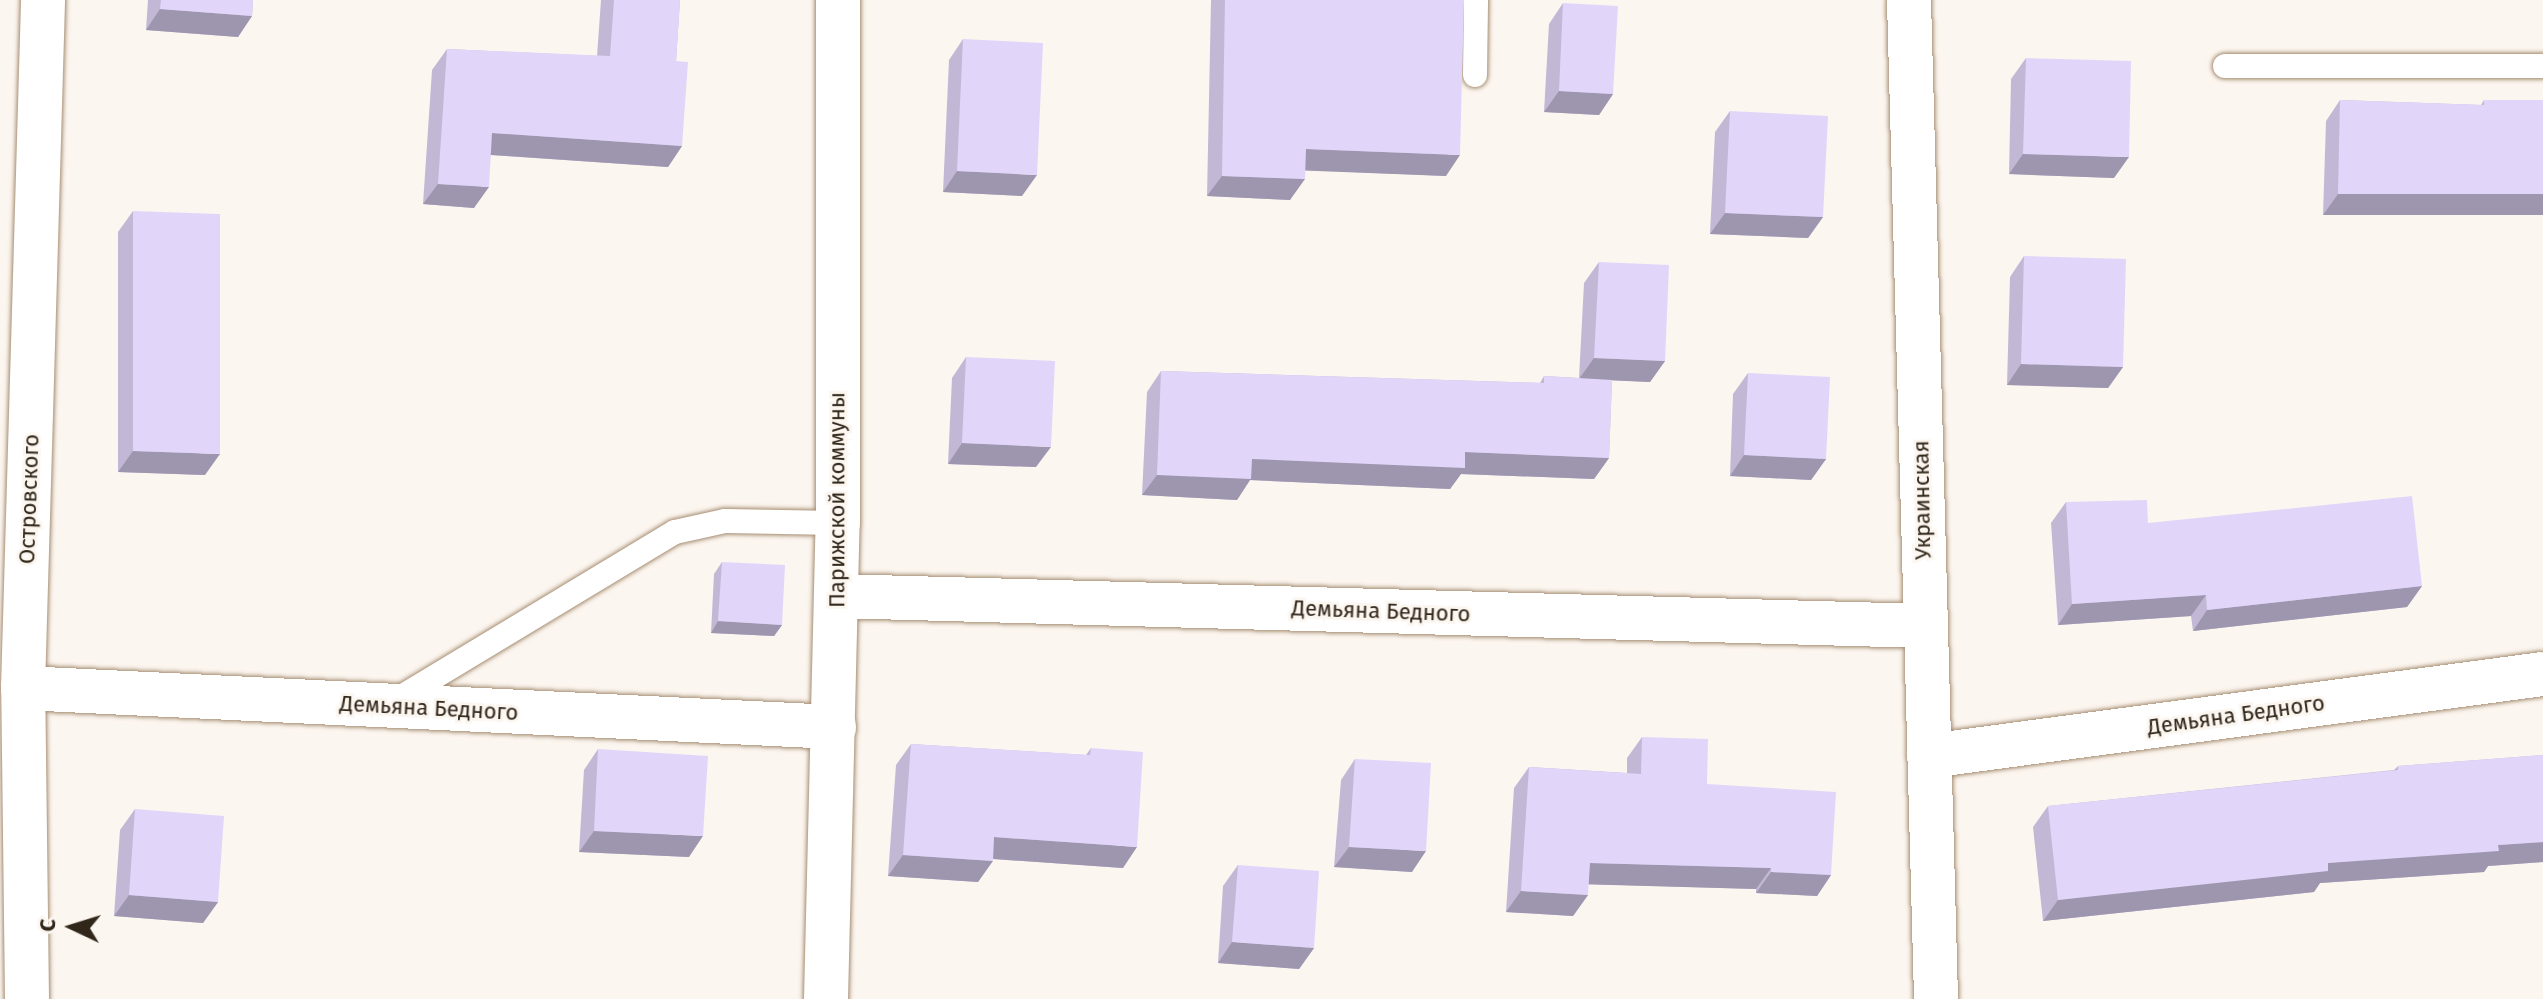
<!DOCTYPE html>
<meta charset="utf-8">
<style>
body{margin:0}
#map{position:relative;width:2543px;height:999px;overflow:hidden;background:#fcf6f0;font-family:"Fira Sans",sans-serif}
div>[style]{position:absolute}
.roads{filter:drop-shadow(0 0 2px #a68e72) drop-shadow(0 0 2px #a68e72)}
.lane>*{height:24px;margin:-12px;padding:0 12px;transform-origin:12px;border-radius:12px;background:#fff}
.street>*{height:44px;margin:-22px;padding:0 22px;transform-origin:22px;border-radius:22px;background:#fff}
.secondary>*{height:44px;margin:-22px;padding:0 22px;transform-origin:22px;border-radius:22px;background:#fff}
.wall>*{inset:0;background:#c2b8d6}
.shaded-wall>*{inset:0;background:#9e96ae}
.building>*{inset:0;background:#e1d6f9}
span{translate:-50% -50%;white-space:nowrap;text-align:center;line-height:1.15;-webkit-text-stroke:6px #fcf6f0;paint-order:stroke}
.street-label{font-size:22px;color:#30261a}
.north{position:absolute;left:32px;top:887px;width:80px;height:80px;-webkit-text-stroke:6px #fcf6f0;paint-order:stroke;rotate:274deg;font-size:22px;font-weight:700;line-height:32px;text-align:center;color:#30261a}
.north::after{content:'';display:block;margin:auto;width:28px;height:36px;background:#30261a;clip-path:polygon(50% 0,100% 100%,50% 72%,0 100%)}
</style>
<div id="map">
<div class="roads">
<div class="lane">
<div style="left:2225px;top:66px;width:318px"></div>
<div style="left:1475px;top:75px;width:75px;rotate:-89.2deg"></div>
<div style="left:393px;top:702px;width:329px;rotate:-31.1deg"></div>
<div style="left:675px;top:532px;width:51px;rotate:-12.4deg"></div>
<div style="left:725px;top:521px;width:113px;rotate:1deg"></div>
</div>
<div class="street">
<div style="left:837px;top:596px;width:1089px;rotate:1.58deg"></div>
<div style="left:23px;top:688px;width:812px;rotate:2.75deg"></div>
<div style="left:1929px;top:756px;width:619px;rotate:-7.61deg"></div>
<div style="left:27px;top:999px;width:311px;rotate:-90.7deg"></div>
<div style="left:23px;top:688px;width:688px;rotate:-88.33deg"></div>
<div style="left:826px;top:999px;width:476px;rotate:-88.6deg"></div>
<div style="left:838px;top:523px;width:523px;rotate:-90deg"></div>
</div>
<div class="secondary">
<div style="left:1909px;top:0;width:999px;rotate:88.45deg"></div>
</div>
</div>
<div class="wall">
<div style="clip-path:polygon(148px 0,253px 0,252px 16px,238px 37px,146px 30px)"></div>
<div style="clip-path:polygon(601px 0,680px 0,676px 61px,682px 146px,668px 167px,491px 155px,474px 208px,423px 204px,432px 70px,447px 49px,597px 56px)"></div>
<div style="clip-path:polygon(1211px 0,1464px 0,1446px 176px,1305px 170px,1290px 200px,1207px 196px)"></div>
<div style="clip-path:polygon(1563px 3px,1613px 94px,1599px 115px,1544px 112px,1549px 24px)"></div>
<div style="clip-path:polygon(963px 39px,1022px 196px,943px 192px,949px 60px)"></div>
<div style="clip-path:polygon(2026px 58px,2114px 178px,2009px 174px,2011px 79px)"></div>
<div style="clip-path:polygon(2340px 100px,2481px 105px,2484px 100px,2543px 100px,2323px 215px,2326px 121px)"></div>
<div style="clip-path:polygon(1730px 111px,1823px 217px,1808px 238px,1710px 234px,1715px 132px)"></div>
<div style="clip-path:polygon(133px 211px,205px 475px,118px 472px,118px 232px)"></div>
<div style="clip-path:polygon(2024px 256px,2123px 367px,2108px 388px,2007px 385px,2010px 277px)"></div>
<div style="clip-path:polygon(1599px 262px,1665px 361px,1650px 382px,1612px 380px,1609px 458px,1594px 479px,1461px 474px,1450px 489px,1250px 480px,1237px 500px,1142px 495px,1147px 392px,1161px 371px,1540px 383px,1544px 376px,1579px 378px,1584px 283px)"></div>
<div style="clip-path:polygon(966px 357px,1036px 467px,948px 464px,952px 378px)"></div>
<div style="clip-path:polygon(1748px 373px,1826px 459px,1811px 480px,1730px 476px,1733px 394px)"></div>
<div style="clip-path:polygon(2066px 502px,2148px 523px,2422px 586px,2407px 607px,2193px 631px,2191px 616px,2058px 625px,2051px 523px)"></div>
<div style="clip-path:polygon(722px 562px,782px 625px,774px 636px,711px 633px,714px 574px)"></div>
<div style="clip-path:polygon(1642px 737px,1831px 875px,1817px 896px,1756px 893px,1756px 889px,1588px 884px,1588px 895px,1573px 916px,1506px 912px,1514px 788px,1529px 767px,1627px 773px,1627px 758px)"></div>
<div style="clip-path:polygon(911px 744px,1086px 755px,1091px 748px,1123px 868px,993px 859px,978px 882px,888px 876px,896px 765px)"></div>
<div style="clip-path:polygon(598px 749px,689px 857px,579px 852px,584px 770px)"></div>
<div style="clip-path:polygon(2543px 755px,2543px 862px,2488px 866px,2484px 872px,2320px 883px,2314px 892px,2043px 921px,2033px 827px,2048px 806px,2394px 770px,2398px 766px)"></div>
<div style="clip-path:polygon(1355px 759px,1412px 872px,1334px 867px,1341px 780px)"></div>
<div style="clip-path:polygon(135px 809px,218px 902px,203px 923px,114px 916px,120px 830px)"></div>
<div style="clip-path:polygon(1238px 865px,1314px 948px,1299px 969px,1218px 963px,1223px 886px)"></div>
</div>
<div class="shaded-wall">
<div style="clip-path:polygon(160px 9px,252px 16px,238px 37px,146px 30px)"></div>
<div style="clip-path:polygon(1559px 91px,1613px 94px,1599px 115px,1544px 112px)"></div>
<div style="clip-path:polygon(492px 133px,682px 146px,668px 167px,478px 154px)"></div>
<div style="clip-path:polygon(1306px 149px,1460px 155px,1446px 176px,1291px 170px)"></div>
<div style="clip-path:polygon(2023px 154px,2129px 157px,2114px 178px,2009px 174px)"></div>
<div style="clip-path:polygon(957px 171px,1037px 175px,1022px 196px,943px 192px)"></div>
<div style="clip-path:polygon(1222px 176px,1305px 179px,1290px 200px,1207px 196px)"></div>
<div style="clip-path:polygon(438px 184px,489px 187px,474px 208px,423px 204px)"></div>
<div style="clip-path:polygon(2338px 194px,2543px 194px,2543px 215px,2323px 215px)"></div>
<div style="clip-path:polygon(1725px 213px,1823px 217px,1808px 238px,1710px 234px)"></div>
<div style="clip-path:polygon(1594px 358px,1665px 361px,1650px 382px,1579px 379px)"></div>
<div style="clip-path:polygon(2021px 364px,2123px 367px,2108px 388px,2007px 385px)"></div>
<div style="clip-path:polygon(962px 443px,1051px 447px,1036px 467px,948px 464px)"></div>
<div style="clip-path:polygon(133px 451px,220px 454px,205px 475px,118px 472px)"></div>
<div style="clip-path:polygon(1465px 452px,1609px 458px,1594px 479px,1461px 474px,1450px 489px,1250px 480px,1237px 500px,1142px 495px,1157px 475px,1252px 459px)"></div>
<div style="clip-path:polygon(1744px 455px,1826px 459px,1811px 480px,1730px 476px)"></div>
<div style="clip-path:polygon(2422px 586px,2407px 607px,2193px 631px,2207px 610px)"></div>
<div style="clip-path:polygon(2206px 595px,2191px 616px,2058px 625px,2072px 604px)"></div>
<div style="clip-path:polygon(718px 621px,782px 625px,774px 636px,711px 633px)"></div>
<div style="clip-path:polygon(594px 831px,703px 836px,689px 857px,579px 852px)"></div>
<div style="clip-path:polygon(994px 837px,1137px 847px,1123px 868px,980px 858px)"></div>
<div style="clip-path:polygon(2543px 842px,2543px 862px,2488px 866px,2484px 872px,2320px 883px,2314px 892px,2043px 921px,2058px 900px,2328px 863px,2498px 845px)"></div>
<div style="clip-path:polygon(1349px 847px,1426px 851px,1412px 872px,1334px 867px)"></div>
<div style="clip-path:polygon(903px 855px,993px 861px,978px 882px,888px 876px)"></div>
<div style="clip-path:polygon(1590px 863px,1771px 868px,1756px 889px,1575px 884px)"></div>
<div style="clip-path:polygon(1771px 872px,1831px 875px,1817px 896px,1756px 893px)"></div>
<div style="clip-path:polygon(1521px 891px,1588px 895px,1573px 916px,1506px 912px)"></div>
<div style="clip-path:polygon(129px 895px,218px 902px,203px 923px,114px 916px)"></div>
<div style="clip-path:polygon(1232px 942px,1314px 948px,1299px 969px,1218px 963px)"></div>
</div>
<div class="building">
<div style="clip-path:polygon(161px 0,253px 0,252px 16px,160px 9px)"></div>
<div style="clip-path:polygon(614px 0,680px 0,676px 61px,688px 62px,682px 146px,492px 133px,489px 187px,438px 184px,447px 49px,610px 56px)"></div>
<div style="clip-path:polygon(1225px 0,1464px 0,1460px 155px,1306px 149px,1305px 179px,1222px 176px)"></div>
<div style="clip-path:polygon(1563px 3px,1618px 6px,1613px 94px,1559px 91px)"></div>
<div style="clip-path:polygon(963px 39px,1043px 43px,1037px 175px,957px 171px)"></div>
<div style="clip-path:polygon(2026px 58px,2131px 61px,2129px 157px,2023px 154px)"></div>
<div style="clip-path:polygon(2340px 100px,2484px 105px,2484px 100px,2543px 100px,2543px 194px,2338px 194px)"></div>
<div style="clip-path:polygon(1730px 111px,1828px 116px,1823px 217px,1725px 213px)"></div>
<div style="clip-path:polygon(133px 211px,220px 214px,220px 454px,133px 451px)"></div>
<div style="clip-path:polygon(2024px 256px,2126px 259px,2123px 367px,2021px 364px)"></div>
<div style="clip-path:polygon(1599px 262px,1669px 265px,1665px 361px,1594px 358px)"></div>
<div style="clip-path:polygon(966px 357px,1055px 361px,1051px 447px,962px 443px)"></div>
<div style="clip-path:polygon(1161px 371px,1544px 383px,1544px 376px,1612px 380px,1609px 458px,1465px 452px,1465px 468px,1252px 459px,1251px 479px,1157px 475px)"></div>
<div style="clip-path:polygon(1748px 373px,1830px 377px,1826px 459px,1744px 455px)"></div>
<div style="clip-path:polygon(2412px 496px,2422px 586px,2207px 610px,2206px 595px,2072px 604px,2066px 502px,2147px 500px,2148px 523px)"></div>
<div style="clip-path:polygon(722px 562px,785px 565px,782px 625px,718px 621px)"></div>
<div style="clip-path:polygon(1642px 737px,1708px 739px,1707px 784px,1836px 792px,1831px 875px,1771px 872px,1771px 868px,1590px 863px,1588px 895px,1521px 891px,1529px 767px,1641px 774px)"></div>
<div style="clip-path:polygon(911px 744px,1090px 755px,1091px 748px,1143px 752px,1137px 847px,994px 837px,993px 861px,903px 855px)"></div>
<div style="clip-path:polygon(598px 749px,708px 756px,703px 836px,594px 831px)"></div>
<div style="clip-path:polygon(2543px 755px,2543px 842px,2498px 845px,2499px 851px,2328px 863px,2328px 871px,2058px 900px,2048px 806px,2398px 770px,2398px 766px)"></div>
<div style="clip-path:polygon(1355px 759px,1431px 763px,1426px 851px,1349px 847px)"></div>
<div style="clip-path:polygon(135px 809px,224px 816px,218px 902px,129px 895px)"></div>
<div style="clip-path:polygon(1238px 865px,1319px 871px,1314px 948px,1232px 942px)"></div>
</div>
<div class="street-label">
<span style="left:29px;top:499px;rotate:-88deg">Островского</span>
<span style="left:837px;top:500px;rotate:-90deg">Парижской коммуны</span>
<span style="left:1922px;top:500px;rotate:-91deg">Украинская</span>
<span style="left:1381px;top:611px;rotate:2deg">Демьяна Бедного</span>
<span style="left:429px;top:708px;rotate:3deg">Демьяна Бедного</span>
<span style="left:2236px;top:715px;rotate:-8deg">Демьяна Бедного</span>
</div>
<div class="north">С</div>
</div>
